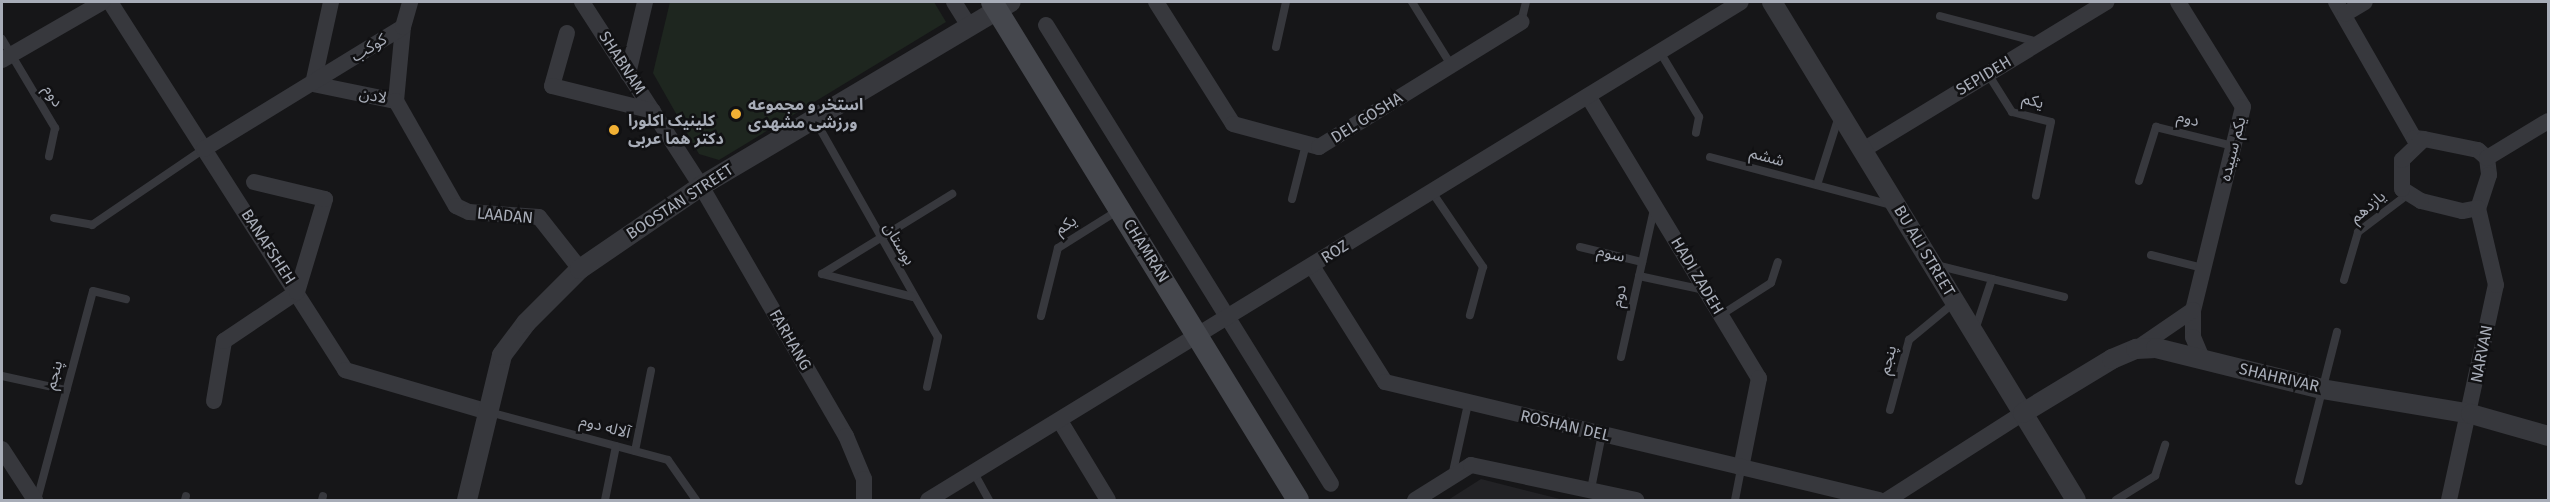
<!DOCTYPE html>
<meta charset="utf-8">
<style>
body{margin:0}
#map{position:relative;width:2550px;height:502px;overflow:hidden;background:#161618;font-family:"Fira Sans","Noto Sans Arabic",sans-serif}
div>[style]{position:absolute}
.built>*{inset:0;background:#222225}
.green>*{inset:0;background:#1e261f}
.service>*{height:8px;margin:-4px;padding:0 4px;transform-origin:4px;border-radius:4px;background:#37383d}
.minor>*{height:16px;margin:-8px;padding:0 8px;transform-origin:8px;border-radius:8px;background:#37383d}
.tertiary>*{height:20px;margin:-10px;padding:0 10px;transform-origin:10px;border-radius:10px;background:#37383d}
.secondary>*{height:22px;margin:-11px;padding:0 11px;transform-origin:11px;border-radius:11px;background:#45474d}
.dots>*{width:16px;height:16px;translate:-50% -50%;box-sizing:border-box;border:3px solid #111113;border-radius:50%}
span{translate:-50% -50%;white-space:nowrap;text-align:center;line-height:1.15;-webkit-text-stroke:5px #111113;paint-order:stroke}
.street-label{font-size:16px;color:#a8adb8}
.poi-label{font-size:16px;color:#a8adb8;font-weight:700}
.left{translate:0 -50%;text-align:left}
.frame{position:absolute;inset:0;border:3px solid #a8adb8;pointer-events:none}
</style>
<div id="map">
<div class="built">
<div style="clip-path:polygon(1481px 479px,1564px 500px,1448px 500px)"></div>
</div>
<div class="green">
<div style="clip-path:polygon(670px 2px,934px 2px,946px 22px,719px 160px,699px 154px,653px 73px)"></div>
</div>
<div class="service">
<div style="left:1412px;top:2px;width:74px;rotate:58.2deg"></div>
<div style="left:1940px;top:16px;width:101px;rotate:14.9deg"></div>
<div style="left:1521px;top:22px;width:21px;rotate:-76deg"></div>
<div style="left:2px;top:39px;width:104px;rotate:59.2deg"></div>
<div style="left:55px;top:128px;width:29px;rotate:102deg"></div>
<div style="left:1276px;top:47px;width:46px;rotate:-77.5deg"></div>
<div style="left:1660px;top:52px;width:76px;rotate:59deg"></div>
<div style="left:1699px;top:117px;width:16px;rotate:101deg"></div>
<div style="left:1988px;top:74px;width:45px;rotate:57.7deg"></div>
<div style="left:2012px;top:112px;width:40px;rotate:14.4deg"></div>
<div style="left:2051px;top:122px;width:75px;rotate:101.6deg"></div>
<div style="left:815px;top:120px;width:249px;rotate:60.5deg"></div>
<div style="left:938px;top:337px;width:51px;rotate:102.4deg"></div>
<div style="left:1710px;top:157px;width:188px;rotate:14.8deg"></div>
<div style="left:2139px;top:181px;width:57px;rotate:-72.5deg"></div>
<div style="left:2156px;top:127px;width:79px;rotate:13.9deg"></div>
<div style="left:1817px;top:185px;width:72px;rotate:-72.3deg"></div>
<div style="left:1432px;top:192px;width:91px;rotate:55.8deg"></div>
<div style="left:1483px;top:267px;width:50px;rotate:105.2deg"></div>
<div style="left:1292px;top:199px;width:57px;rotate:-75.7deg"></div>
<div style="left:54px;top:218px;width:39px;rotate:10deg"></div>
<div style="left:92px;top:225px;width:135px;rotate:-34.2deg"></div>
<div style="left:1580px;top:247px;width:64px;rotate:13.6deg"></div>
<div style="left:2151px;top:255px;width:54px;rotate:14deg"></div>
<div style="left:1936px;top:265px;width:132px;rotate:14deg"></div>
<div style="left:1639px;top:276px;width:66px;rotate:12.2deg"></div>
<div style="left:2344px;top:280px;width:50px;rotate:-73.7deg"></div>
<div style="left:2358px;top:232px;width:61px;rotate:-37.1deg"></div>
<div style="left:913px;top:297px;width:94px;rotate:-165.8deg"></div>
<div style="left:822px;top:274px;width:153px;rotate:-31.6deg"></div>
<div style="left:1721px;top:315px;width:59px;rotate:-32.6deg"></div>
<div style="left:1771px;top:283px;width:22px;rotate:-72deg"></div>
<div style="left:1041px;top:316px;width:70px;rotate:-76deg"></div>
<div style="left:1058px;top:248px;width:70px;rotate:-32.1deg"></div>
<div style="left:1975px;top:330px;width:54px;rotate:-71.6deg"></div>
<div style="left:1621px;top:357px;width:152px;rotate:-77.4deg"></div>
<div style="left:2px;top:376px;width:66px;rotate:12.3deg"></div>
<div style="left:1890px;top:410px;width:73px;rotate:-74.8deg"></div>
<div style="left:1909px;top:340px;width:60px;rotate:-39.6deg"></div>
<div style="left:489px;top:412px;width:185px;rotate:15deg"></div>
<div style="left:668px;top:460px;width:49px;rotate:55deg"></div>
<div style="left:635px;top:451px;width:82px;rotate:-78.7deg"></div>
<div style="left:974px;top:473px;width:31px;rotate:61deg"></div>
<div style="left:1452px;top:476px;width:74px;rotate:-77.5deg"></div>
<div style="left:2299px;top:481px;width:154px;rotate:-75.7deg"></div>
<div style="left:1591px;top:489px;width:56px;rotate:-78.7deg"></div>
<div style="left:37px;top:500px;width:216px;rotate:-75deg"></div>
<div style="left:93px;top:291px;width:34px;rotate:14deg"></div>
<div style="left:185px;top:500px;width:4px;rotate:-76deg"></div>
<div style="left:322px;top:500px;width:4px;rotate:-76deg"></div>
<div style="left:605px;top:500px;width:55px;rotate:-78.5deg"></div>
<div style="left:1735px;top:500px;width:33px;rotate:-79deg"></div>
<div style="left:2116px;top:500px;width:46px;rotate:-31.6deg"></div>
<div style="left:2155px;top:476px;width:33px;rotate:-72deg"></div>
</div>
<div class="minor">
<div style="left:110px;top:2px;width:437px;rotate:57.4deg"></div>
<div style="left:345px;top:370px;width:146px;rotate:16.3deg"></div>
<div style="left:331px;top:2px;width:84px;rotate:102.4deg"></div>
<div style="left:313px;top:84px;width:85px;rotate:11.6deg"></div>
<div style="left:396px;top:101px;width:74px;rotate:-84.6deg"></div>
<div style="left:582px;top:2px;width:219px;rotate:57.1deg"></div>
<div style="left:701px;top:186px;width:289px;rotate:59.9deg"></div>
<div style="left:846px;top:436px;width:47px;rotate:67.3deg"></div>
<div style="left:864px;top:479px;width:21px;rotate:90deg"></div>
<div style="left:954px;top:2px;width:28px;rotate:58deg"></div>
<div style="left:1156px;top:2px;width:144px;rotate:57.7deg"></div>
<div style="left:1233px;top:124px;width:89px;rotate:15deg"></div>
<div style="left:1319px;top:147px;width:238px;rotate:-31.7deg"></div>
<div style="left:2178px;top:2px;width:123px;rotate:58.2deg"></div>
<div style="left:2243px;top:107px;width:209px;rotate:103.8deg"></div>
<div style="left:2193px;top:310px;width:27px;rotate:90deg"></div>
<div style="left:2193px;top:337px;width:25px;rotate:67deg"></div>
<div style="left:2336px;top:2px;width:157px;rotate:60.2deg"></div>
<div style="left:2414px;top:138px;width:10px;rotate:6deg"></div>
<div style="left:2345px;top:14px;width:23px;rotate:-31deg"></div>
<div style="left:1046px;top:25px;width:540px;rotate:58.16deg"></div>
<div style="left:567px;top:33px;width:55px;rotate:105.8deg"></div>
<div style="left:552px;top:86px;width:104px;rotate:13.9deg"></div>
<div style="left:2px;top:60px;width:116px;rotate:-29.9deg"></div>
<div style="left:628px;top:74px;width:74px;rotate:-76.7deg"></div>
<div style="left:1588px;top:96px;width:330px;rotate:58.8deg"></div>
<div style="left:1759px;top:378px;width:92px;rotate:101.3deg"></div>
<div style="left:396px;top:101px;width:121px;rotate:60.3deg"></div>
<div style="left:456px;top:206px;width:14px;rotate:25deg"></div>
<div style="left:469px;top:212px;width:70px;rotate:4.1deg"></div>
<div style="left:539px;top:217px;width:66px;rotate:51.7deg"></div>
<div style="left:2424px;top:139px;width:55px;rotate:11.5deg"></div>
<div style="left:2478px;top:150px;width:12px;rotate:42deg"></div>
<div style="left:2487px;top:158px;width:17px;rotate:83deg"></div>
<div style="left:2489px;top:175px;width:35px;rotate:108deg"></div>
<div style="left:2478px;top:208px;width:16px;rotate:169deg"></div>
<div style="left:2462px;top:211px;width:42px;rotate:-166.3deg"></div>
<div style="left:2421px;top:201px;width:22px;rotate:-148deg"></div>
<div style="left:2402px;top:189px;width:29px;rotate:-90deg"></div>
<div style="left:2402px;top:160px;width:30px;rotate:-44deg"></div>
<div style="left:204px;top:149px;width:233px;rotate:-31.5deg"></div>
<div style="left:403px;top:27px;width:26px;rotate:-74deg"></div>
<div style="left:1863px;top:150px;width:285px;rotate:-31.3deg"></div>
<div style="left:2487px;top:158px;width:71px;rotate:-31.2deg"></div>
<div style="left:1312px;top:266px;width:137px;rotate:57.8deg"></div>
<div style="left:1385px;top:382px;width:508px;rotate:13.43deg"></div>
<div style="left:2136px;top:349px;width:69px;rotate:-34.4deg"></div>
<div style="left:214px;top:401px;width:61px;rotate:-80.5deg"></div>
<div style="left:224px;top:341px;width:88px;rotate:-33.9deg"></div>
<div style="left:297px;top:292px;width:97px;rotate:-73.2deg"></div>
<div style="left:325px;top:199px;width:73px;rotate:-166.5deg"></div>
<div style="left:1060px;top:421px;width:92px;rotate:58.7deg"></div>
<div style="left:2px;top:449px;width:61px;rotate:57.1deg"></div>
<div style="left:928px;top:500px;width:953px;rotate:-31.49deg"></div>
<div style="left:1415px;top:500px;width:66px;rotate:-32deg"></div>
<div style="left:1471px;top:465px;width:169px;rotate:12deg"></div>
<div style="left:1887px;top:500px;width:161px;rotate:-32.6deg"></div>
<div style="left:2449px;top:500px;width:220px;rotate:-77.7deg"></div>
<div style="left:2496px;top:285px;width:79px;rotate:-103.2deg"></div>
</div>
<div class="tertiary">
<div style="left:1772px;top:2px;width:583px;rotate:58.6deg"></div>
<div style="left:2023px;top:413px;width:104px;rotate:-31.2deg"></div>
<div style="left:2112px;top:359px;width:26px;rotate:-23deg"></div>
<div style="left:2136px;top:349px;width:20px;rotate:-3deg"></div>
<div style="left:2156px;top:348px;width:171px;rotate:13.9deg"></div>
<div style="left:2322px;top:389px;width:151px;rotate:9.5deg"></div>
<div style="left:2471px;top:414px;width:80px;rotate:15.9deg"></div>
<div style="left:467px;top:500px;width:149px;rotate:-76.4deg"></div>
<div style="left:502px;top:355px;width:40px;rotate:-53deg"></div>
<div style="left:526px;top:323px;width:76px;rotate:-45deg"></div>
<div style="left:580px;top:269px;width:147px;rotate:-34.4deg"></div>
<div style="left:701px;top:186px;width:360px;rotate:-30.7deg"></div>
</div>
<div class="secondary">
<div style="left:992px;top:2px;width:584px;rotate:58.43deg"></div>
</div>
<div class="dots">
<div style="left:736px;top:114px;background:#f2b134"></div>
<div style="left:614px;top:130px;background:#f2b134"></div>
</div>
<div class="street-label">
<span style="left:369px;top:48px;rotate:-32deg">کوکب</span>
<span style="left:622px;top:63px;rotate:57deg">SHABNAM</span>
<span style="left:1984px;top:76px;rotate:-31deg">SEPIDEH</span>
<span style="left:53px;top:96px;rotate:59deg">دوم</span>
<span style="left:373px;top:96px;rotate:11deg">لادن</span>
<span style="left:2033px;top:101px;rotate:16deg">یکم</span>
<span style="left:1367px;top:118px;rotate:-32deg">DEL GOSHA</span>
<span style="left:2188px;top:119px;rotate:14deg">دوم</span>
<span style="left:2233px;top:149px;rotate:-76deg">یکم سپیده</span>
<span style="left:1767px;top:157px;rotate:15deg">ششم</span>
<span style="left:680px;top:202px;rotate:-33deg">BOOSTAN STREET</span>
<span style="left:2368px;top:207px;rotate:-40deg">یازدهم</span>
<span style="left:505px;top:216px;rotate:5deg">LAADAN</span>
<span style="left:1066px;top:225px;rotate:-32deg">یکم</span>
<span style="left:899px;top:244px;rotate:60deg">بوستان</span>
<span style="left:268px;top:247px;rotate:57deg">BANAFSHEH</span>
<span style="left:1146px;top:251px;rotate:58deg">CHAMRAN</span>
<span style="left:1924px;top:251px;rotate:59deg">BU ALI STREET</span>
<span style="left:1335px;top:252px;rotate:-32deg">ROZ</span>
<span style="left:1611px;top:254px;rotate:14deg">سوم</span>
<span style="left:1697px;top:276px;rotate:59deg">HADI ZADEH</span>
<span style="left:1619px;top:296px;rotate:-78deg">دوم</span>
<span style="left:790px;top:340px;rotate:60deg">FARHANG</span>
<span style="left:2482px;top:354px;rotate:-79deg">NARVAN</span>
<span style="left:1888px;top:360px;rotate:-75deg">پنجم</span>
<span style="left:54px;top:375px;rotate:-75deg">پنجم</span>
<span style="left:2279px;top:378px;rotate:13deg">SHAHRIVAR</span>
<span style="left:1565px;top:426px;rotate:13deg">ROSHAN DEL</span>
<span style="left:605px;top:427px;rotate:15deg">آلاله دوم</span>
</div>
<div class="poi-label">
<span class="left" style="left:748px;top:114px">استخر و مجموعه<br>ورزشی مشهدی</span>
<span class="left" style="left:628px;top:130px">کلینیک اکلورا<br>دکتر هما عربی</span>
</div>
<div class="frame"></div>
</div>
